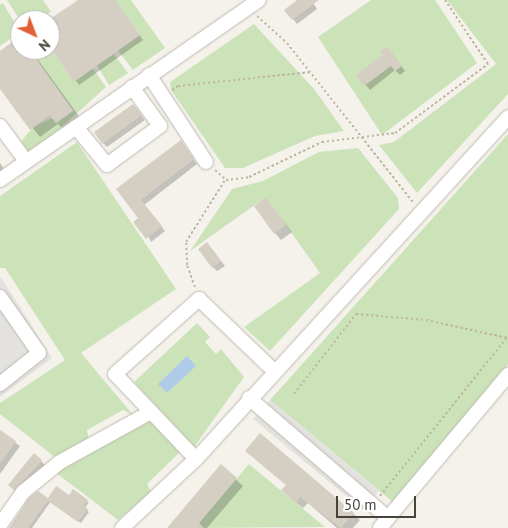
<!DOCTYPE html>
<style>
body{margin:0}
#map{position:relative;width:508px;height:528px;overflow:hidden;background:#f4f2eb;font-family:"PT Sans",sans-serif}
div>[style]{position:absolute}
.green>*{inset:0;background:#cce3ba}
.parking>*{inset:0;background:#e3e2df}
.water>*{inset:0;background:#b0cbe8}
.shadow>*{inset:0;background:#0003}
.building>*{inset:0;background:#d4cfc2}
.path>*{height:2px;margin-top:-1px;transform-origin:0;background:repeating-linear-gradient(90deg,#beb7a2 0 2.5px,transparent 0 5px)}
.roads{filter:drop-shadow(0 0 1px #bebaaf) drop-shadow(0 0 1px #bebaaf)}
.minor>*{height:14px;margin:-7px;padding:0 7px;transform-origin:7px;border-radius:7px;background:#fff}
span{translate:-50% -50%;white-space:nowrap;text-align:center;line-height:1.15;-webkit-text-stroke:4.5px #fff;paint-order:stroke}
.north{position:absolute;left:10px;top:10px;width:50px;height:50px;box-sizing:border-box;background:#fff;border:1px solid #b5b4b0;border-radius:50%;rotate:137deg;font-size:14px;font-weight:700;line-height:20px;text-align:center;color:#47433a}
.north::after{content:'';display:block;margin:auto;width:18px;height:22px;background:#e06136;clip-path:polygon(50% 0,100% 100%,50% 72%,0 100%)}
.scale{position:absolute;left:336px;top:496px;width:80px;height:22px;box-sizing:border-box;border:2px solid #47433a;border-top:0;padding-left:6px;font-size:15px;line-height:18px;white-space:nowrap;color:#47433a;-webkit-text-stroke:4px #fff;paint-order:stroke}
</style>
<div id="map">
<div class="green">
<div style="clip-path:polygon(7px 0,43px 0,51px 12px,38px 20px,20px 20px)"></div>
<div style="clip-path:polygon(115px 0,131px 0,165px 48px,133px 70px,97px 23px,126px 45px,140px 35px)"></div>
<div style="clip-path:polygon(371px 0,435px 0,477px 63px,382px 135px,318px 37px)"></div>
<div style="clip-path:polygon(447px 0,508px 0,508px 94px,417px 193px,379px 145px,394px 142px,496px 64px)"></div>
<div style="clip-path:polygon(3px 3px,20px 32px,0 46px,0 5px)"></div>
<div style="clip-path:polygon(254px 24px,314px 89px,344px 131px,315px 136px,243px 168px,225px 168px,171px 90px,170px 82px)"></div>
<div style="clip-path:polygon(72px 40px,106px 87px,45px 142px,27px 152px,20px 143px,33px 127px,52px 118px,56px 123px,73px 110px,30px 51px,50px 50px,50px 47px,74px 81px)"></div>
<div style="clip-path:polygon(114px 54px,128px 73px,109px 85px,97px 65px)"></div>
<div style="clip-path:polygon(508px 134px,508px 364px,394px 503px,270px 400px)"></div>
<div style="clip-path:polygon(77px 142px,176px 289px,81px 353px,134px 416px,123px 410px,87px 430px,89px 441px,56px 458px,0 414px,0 403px,65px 360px,5px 268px,0 268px,0 196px)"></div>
<div style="clip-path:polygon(358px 148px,398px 198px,399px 209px,270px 351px,244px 327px,320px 273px,266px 197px,190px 251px,232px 189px,263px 181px,319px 152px)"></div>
<div style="clip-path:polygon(197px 323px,210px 337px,205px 342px,216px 354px,221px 349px,244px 377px,194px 447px,134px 382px)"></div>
<div style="clip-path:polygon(151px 420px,181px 451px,147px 484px,151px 492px,118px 520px,55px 472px)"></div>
<div style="clip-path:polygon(249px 464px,325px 527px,201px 528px,199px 523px)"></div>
</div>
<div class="parking">
<div style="clip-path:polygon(0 276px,52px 358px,0 397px)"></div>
<div style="clip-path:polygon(270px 400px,379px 491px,363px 510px,253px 419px)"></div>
</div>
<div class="water">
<div style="clip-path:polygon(187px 356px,196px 366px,167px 393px,158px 384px)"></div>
</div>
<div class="shadow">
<div style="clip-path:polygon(80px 0,115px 0,143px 40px,79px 85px,50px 45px,50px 21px)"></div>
<div style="clip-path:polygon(299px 0,311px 0,317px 9px,297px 24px,286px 10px)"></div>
<div style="clip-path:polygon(20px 38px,20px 50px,31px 50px,81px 119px,65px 131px,58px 124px,40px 137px,0 88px,0 52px)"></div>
<div style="clip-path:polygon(391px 52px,405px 71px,400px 75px,395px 70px,370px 90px,358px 76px)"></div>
<div style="clip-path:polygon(137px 110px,145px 120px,107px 147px,103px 143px)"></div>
<div style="clip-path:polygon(181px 141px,197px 164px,144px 205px,165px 231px,151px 242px,140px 218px,118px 189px)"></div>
<div style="clip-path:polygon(0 163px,6px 172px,0 176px)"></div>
<div style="clip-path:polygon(266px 199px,292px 232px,281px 240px,275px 233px)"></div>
<div style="clip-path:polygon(211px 248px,225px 266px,217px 271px,213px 267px)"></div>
<div style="clip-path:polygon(0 432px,20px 446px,0 474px)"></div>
<div style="clip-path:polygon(41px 461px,45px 465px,19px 493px,14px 490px)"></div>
<div style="clip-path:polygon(221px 466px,243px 486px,207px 528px,168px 528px)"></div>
<div style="clip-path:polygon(287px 485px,353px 513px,360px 520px,353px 528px,337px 528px,308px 503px,303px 508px,289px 497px)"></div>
<div style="clip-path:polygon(69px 497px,89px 502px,85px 508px,89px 512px,81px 523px,51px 501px,32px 528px,10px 528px,48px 500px)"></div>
</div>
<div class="building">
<div style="clip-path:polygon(78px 0,115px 0,140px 35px,74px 82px,50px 47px,50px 19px)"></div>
<div style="clip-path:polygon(297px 0,319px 0,292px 20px,284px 10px)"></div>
<div style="clip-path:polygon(20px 36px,20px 50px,30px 50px,73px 111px,56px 123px,50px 115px,30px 130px,0 89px,0 51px)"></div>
<div style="clip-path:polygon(387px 46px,402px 66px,395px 71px,391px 66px,364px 86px,356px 75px,383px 55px,380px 52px)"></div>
<div style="clip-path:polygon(133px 104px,142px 115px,102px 144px,94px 132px)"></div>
<div style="clip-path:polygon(181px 140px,194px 159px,141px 200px,162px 226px,146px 239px,133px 222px,138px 218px,116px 189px)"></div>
<div style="clip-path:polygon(266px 197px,286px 225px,274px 234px,254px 206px)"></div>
<div style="clip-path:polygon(207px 242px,221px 261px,212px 268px,198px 249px)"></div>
<div style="clip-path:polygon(0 430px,16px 441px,0 464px)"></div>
<div style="clip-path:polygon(260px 433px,354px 513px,341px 528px,300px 497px,296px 503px,281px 490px,286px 485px,245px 451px)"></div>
<div style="clip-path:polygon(34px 453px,42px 460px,14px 490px,8px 485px)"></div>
<div style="clip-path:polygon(221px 464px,237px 478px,199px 523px,204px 528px,167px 528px)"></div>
<div style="clip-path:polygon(56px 486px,69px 495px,73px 489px,88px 500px,84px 506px,88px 509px,78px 522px,48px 501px,28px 528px,9px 528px,29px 498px,38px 491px,48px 498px)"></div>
</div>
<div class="path">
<div style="left:257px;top:16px;width:40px;rotate:42deg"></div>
<div style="left:287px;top:43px;width:203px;rotate:51.6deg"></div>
<div style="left:172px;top:90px;width:7px;rotate:-34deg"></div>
<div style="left:178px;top:86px;width:134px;rotate:-6deg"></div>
<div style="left:215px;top:170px;width:15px;rotate:42deg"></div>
<div style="left:226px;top:180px;width:23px;rotate:-7deg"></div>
<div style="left:249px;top:177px;width:81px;rotate:-25.6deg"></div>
<div style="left:322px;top:142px;width:74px;rotate:-7deg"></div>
<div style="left:395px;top:133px;width:116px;rotate:-36.6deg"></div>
<div style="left:488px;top:64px;width:77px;rotate:-123.9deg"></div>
<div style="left:195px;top:287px;width:23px;rotate:-110deg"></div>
<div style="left:187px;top:265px;width:23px;rotate:-92deg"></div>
<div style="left:186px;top:242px;width:73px;rotate:-57.8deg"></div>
<div style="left:294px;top:394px;width:101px;rotate:-52.2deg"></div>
<div style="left:356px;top:314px;width:70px;rotate:4.9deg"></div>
<div style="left:426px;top:320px;width:84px;rotate:12.4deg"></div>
<div style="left:380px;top:496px;width:205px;rotate:-51.3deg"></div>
</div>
<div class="roads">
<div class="minor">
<div style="left:149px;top:75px;width:104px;rotate:56.8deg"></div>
<div style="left:0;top:126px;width:44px;rotate:53.4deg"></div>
<div style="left:76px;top:127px;width:49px;rotate:50.8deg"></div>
<div style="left:107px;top:165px;width:66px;rotate:-36.3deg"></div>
<div style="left:160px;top:126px;width:48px;rotate:-125.7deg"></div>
<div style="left:0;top:180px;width:315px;rotate:-34.8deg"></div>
<div style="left:0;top:297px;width:68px;rotate:55.1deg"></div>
<div style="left:39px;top:353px;width:50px;rotate:141.5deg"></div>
<div style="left:249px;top:398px;width:184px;rotate:40.8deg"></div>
<div style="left:388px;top:518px;width:13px;rotate:129deg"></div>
<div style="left:196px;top:459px;width:117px;rotate:-133.6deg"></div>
<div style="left:115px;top:374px;width:113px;rotate:-41.8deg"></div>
<div style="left:199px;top:299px;width:104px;rotate:43.8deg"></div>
<div style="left:388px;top:518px;width:187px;rotate:-50deg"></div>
<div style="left:0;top:525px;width:40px;rotate:-55.1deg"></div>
<div style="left:23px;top:492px;width:48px;rotate:-39deg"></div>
<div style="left:60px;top:462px;width:104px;rotate:-28.8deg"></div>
<div style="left:122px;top:528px;width:101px;rotate:-43deg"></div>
<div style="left:196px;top:459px;width:463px;rotate:-47.6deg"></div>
</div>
</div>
<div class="north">N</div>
<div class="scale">50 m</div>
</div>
